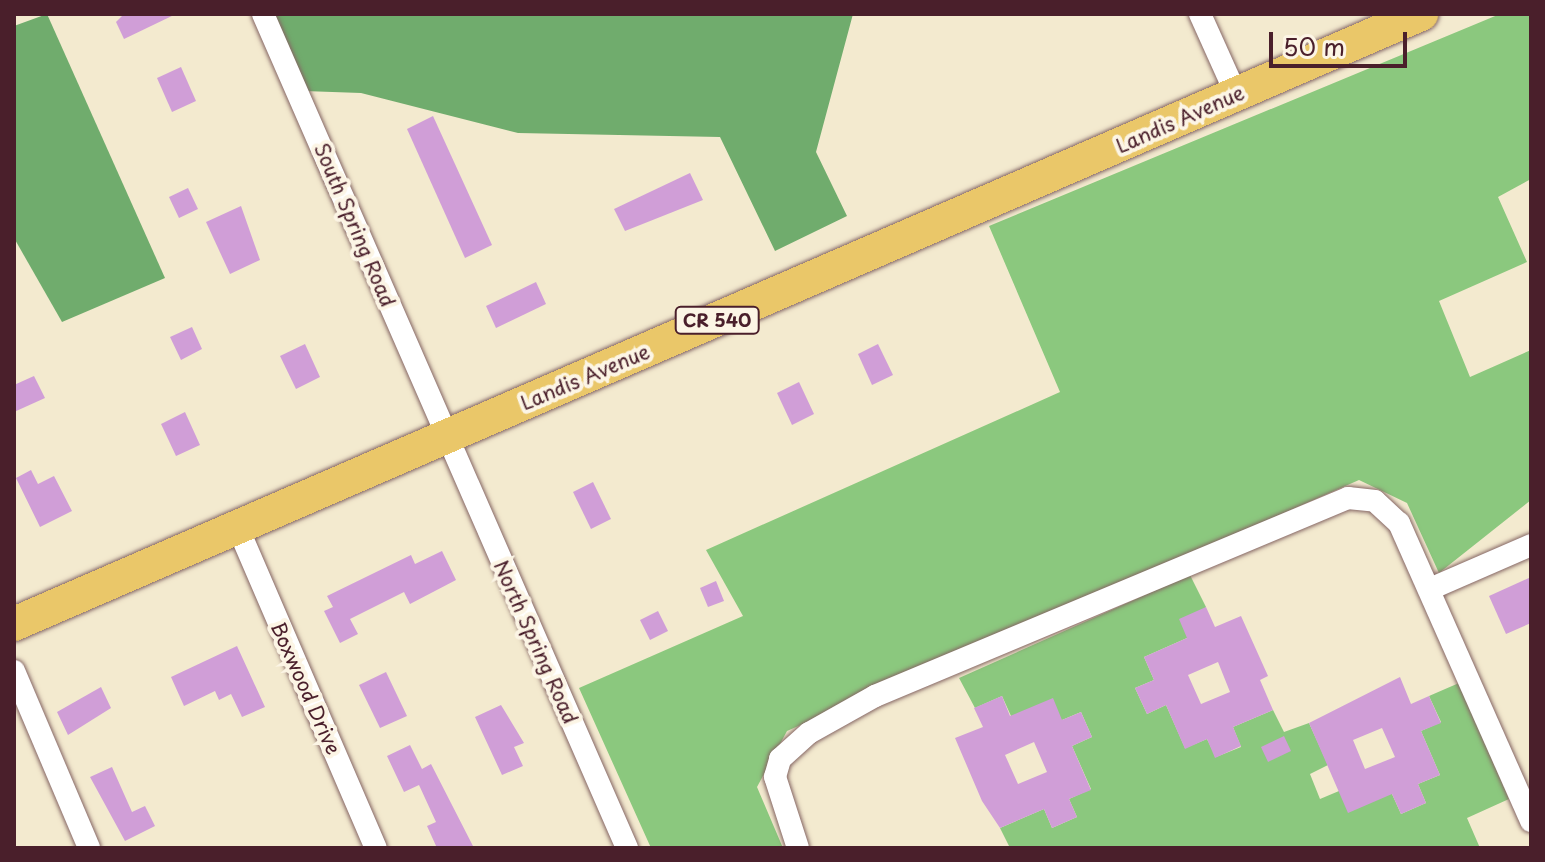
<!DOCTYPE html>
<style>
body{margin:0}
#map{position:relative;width:1545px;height:862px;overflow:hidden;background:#f3eacf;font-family:"Playpen Sans",sans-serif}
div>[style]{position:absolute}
.green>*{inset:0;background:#8bc87e}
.forest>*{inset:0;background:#70ac6d}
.building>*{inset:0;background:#d09ed7}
.roads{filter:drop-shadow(0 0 2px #856664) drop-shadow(0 0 2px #856664)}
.street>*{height:22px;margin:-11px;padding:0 11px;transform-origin:11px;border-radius:11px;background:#fff}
.primary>*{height:34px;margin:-17px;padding:0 17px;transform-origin:17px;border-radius:17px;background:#eac769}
span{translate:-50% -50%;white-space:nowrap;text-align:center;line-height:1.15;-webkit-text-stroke:8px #fcf5e5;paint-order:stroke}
.shield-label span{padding:2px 6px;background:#fcf5e5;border:2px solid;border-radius:6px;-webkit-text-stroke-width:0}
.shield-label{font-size:18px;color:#4a1f2b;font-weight:700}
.street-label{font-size:20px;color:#4a1f2b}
.frame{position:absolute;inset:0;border:16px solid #4a1f2b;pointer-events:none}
.scale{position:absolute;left:1269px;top:32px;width:138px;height:36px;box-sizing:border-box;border:4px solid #4a1f2b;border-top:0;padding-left:10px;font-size:24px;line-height:28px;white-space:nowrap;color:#4a1f2b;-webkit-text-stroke:6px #fcf5e5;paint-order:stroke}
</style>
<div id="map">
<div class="green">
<div style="clip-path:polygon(1500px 14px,1531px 14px,1531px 179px,1498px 197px,1527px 262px,1439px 301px,1470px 377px,1531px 350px,1531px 500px,1439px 573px,1407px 503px,1359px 480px,787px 731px,757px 787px,783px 848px,651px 848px,579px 688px,743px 616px,706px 550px,1060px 392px,989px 226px)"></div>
<div style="clip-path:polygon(1190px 575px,1206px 607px,1187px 638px,1144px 657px,1154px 680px,1135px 688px,1147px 714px,1166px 705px,1185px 748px,1207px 739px,1216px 757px,1241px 747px,1233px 727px,1273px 710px,1284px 732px,1309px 723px,1328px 765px,1310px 774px,1320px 799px,1339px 791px,1392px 794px,1401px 814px,1426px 803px,1418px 784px,1440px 775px,1421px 731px,1441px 722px,1429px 696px,1459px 683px,1509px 799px,1467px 818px,1480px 848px,1010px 848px,1000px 828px,1044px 809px,1052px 828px,1077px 817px,1069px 799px,1091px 789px,1072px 746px,1092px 737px,1081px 712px,1062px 720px,1011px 716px,1002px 696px,975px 708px,959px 678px)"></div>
</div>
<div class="forest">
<div style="clip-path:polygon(47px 14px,165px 278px,62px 322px,14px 238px,14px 26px)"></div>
<div style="clip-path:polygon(272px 14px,853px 14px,816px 152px,847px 216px,775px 251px,720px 137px,518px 133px,361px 93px,304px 91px)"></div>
</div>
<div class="building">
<div style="clip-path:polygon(124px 14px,176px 14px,124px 39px,116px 22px)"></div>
<div style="clip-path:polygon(181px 67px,196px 101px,172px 112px,157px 78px)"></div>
<div style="clip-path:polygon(433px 116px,492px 245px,465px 258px,407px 129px)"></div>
<div style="clip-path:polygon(690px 173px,703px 200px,625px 231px,614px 209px)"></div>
<div style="clip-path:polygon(188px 188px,198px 209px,179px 218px,169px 197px)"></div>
<div style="clip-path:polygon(241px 206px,260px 260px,230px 274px,206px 222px)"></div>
<div style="clip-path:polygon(536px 282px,546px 304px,496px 328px,486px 306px)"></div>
<div style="clip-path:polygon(192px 327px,202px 349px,181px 360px,170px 337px)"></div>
<div style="clip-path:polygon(305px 344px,320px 377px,296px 389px,280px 356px)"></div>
<div style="clip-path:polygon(878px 344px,893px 375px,872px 385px,858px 354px)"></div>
<div style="clip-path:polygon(34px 376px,45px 398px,14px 412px,14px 385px)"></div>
<div style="clip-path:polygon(799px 382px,814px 414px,792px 425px,777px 393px)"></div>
<div style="clip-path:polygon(185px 412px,200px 445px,176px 456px,161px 424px)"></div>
<div style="clip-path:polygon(31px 470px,38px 484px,54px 476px,72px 511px,40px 527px,16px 478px)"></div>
<div style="clip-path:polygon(593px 482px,611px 519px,591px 529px,573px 492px)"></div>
<div style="clip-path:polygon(442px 551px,456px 580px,410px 604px,404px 592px,350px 619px,358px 634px,340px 643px,324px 611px,333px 607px,327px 596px,411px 555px,415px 564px)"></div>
<div style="clip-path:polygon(1531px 577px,1531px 623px,1506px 634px,1489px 596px)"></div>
<div style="clip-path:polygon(716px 581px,724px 601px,708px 607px,700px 588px)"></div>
<div style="clip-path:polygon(evenodd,1206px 607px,1215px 627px,1241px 616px,1268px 676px,1260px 680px,1273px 710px,1233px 727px,1241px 746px,1215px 758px,1207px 739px,1185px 749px,1166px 705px,1147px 714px,1135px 688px,1154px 680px,1144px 657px,1187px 638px,1179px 619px,1206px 607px,1218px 662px,1230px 692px,1201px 704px,1188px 675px,1218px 662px)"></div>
<div style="clip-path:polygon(658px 611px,668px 631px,650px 640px,640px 620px)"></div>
<div style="clip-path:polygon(237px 646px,265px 707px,242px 717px,231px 694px,219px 700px,215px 691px,184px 706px,171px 677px)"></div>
<div style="clip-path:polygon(386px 672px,407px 716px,380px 728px,359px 685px)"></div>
<div style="clip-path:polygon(evenodd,1400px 677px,1411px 704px,1429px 696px,1441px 723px,1421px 731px,1440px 775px,1418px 784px,1426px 803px,1401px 814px,1392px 794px,1348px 813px,1309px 723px,1400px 677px,1382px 728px,1395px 757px,1365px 769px,1353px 740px,1382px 728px)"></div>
<div style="clip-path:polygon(101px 687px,111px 708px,68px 735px,57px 712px)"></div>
<div style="clip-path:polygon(evenodd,1002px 696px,1010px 716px,1053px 698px,1062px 720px,1081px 712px,1092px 737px,1072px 746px,1091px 790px,1069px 799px,1077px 817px,1052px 828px,1044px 809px,1000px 828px,982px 801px,955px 738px,983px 727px,974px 708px,1002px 696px,1034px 742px,1047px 772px,1018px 784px,1005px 755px,1034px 742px)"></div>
<div style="clip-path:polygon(501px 705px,524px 743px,514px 747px,523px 766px,502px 775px,475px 717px)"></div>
<div style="clip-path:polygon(1284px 736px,1291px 751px,1268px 762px,1261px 747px)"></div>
<div style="clip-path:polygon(410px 745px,422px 769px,431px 764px,474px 848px,437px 848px,427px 826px,436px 822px,419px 785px,404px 792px,387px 756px)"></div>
<div style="clip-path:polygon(112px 767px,132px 812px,145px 806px,155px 826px,125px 841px,90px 777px)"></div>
</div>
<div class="roads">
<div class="street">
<div style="left:263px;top:14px;width:910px;rotate:66.42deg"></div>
<div style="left:1200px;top:14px;width:88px;rotate:65.8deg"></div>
<div style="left:238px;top:528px;width:348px;rotate:66.7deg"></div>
<div style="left:1430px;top:589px;width:110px;rotate:-23.5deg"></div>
<div style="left:14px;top:671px;width:192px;rotate:67deg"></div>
<div style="left:798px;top:848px;width:75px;rotate:-107.9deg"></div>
<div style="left:775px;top:777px;width:19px;rotate:-74deg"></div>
<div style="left:780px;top:759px;width:39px;rotate:-42deg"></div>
<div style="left:809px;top:733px;width:76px;rotate:-29.3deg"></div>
<div style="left:875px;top:696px;width:513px;rotate:-22.71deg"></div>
<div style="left:1348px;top:498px;width:27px;rotate:6deg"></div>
<div style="left:1375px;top:501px;width:33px;rotate:43deg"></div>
<div style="left:1399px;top:523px;width:326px;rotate:66.1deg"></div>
</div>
<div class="primary">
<div style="left:14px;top:624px;width:1534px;rotate:-23.44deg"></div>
</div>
</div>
<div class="shield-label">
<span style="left:717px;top:320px">CR 540</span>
</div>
<div class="street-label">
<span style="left:1180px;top:119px;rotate:-24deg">Landis Avenue</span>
<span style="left:355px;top:225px;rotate:67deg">South Spring Road</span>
<span style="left:585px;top:377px;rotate:-23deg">Landis Avenue</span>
<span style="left:536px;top:642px;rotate:66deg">North Spring Road</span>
<span style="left:306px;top:688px;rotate:66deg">Boxwood Drive</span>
</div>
<div class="frame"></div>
<div class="scale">50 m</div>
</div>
